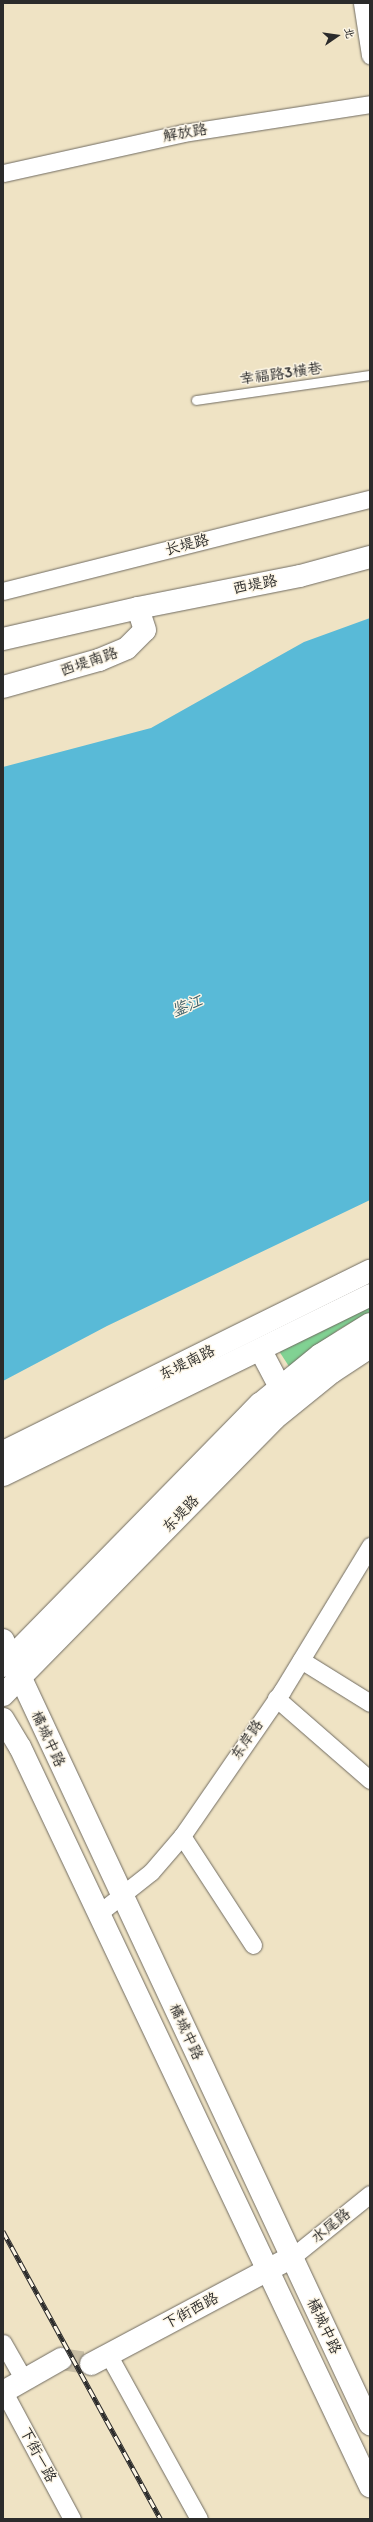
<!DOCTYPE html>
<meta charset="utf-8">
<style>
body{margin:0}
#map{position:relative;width:373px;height:2522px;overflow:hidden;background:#efe3c4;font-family:Itim,"LXGW WenKai TC",sans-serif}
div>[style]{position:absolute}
.green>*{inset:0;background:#81d293}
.water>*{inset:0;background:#59bad7}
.tertiary-tunnel>*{height:22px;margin-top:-11px;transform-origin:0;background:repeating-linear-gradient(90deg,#c8bea5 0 22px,transparent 0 33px)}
.roads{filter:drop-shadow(0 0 1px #706b61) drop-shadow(0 0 1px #706b61)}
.service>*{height:9px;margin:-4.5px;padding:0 4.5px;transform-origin:4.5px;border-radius:4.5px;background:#fff}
.minor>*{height:17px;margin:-8.5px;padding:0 8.5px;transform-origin:8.5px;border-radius:8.5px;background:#fff}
.tertiary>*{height:22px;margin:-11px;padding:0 11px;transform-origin:11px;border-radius:11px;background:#fff}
.secondary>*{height:22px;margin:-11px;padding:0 11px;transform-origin:11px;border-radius:11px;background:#fff}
.primary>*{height:22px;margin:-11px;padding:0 11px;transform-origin:11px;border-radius:11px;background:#fff}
.rail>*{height:4.5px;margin-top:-2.25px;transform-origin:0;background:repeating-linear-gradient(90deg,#fcf5e5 0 9px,#2b2b2b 0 18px);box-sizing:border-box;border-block:1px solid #2b2b2b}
span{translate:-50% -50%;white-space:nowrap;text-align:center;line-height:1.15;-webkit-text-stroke:3px #fcf5e5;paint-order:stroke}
.street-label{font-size:15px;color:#2b2b2b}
.water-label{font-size:16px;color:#3b5d67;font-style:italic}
.frame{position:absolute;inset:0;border:4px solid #2b2b2b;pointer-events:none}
.north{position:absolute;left:317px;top:16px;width:40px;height:40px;-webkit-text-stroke:3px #fcf5e5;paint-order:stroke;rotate:77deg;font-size:11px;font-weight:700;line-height:16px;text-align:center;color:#2b2b2b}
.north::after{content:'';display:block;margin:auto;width:14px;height:18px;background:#2b2b2b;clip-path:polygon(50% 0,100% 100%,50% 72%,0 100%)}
</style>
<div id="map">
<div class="green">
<div style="clip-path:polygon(370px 1305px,370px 1312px,338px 1330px,290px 1368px,279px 1351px)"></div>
</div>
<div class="water">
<div style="clip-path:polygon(370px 618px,370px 1200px,107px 1326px,3px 1381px,3px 767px,151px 728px,304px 642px)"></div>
</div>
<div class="tertiary-tunnel">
<div style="left:61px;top:2359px;width:30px;rotate:9deg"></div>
</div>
<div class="roads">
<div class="service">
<div style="left:196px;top:400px;width:176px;rotate:-8.2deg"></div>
</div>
<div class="minor">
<div style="left:362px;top:3px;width:53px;rotate:81.3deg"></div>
<div style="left:3px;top:173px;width:184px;rotate:-12.5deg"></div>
<div style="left:183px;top:133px;width:189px;rotate:-8.8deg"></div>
<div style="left:3px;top:591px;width:378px;rotate:-14.1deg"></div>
<div style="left:301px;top:1660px;width:81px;rotate:31.9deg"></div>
<div style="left:276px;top:1698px;width:125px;rotate:41.1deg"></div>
<div style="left:182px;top:1836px;width:130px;rotate:56.9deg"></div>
<div style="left:99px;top:1913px;width:66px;rotate:-38.3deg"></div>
<div style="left:151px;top:1872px;width:48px;rotate:-49.3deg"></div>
<div style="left:182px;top:1836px;width:176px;rotate:-55.4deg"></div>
<div style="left:282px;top:1691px;width:170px;rotate:-58.7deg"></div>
<div style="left:292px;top:2257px;width:100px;rotate:-38.9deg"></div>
<div style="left:3px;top:2343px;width:43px;rotate:60.4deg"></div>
<div style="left:108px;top:2354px;width:188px;rotate:61.1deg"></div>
<div style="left:4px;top:2392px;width:144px;rotate:61.8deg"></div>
</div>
<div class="tertiary">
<div style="left:91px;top:2364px;width:228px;rotate:-28deg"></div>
<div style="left:3px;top:2392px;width:67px;rotate:-29.6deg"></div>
</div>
<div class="secondary">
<div style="left:3px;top:639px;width:139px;rotate:-12.9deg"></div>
<div style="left:138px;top:608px;width:165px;rotate:-11.2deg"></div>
<div style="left:300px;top:576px;width:73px;rotate:-15.2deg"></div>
<div style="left:3px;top:687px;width:100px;rotate:-15.7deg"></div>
<div style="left:99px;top:660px;width:30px;rotate:-23deg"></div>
<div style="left:127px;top:648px;width:25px;rotate:-45deg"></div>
<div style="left:145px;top:630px;width:23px;rotate:-108deg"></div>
<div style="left:261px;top:1351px;width:41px;rotate:62.2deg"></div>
<div style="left:3px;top:1452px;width:409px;rotate:-26.3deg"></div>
<div style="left:3px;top:1475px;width:409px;rotate:-26.1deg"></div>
<div style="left:3px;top:1666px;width:367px;rotate:-45.6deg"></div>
<div style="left:260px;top:1404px;width:77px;rotate:-39.2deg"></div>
<div style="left:320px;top:1355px;width:59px;rotate:-31.8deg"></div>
<div style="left:3px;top:1695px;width:387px;rotate:-45.5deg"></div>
<div style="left:274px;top:1419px;width:75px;rotate:-39deg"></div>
<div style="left:332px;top:1372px;width:45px;rotate:-33.3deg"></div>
</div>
<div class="primary">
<div style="left:3px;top:1640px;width:866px;rotate:64.92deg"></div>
<div style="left:3px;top:1719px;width:33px;rotate:59deg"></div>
<div style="left:20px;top:1747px;width:818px;rotate:64.66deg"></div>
</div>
</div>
<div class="rail">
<div style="left:3px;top:2231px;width:328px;rotate:61.3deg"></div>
</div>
<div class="street-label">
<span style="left:185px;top:133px;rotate:-10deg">解放路</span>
<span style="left:281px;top:374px;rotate:-8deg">幸福路3横巷</span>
<span style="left:187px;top:545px;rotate:-14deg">长堤路</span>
<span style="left:255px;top:585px;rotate:-11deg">西堤路</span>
<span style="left:89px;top:662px;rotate:-19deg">西堤南路</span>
<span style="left:187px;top:1363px;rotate:-26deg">东堤南路</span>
<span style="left:181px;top:1514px;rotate:-46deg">东堤路</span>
<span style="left:48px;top:1739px;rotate:65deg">橘城中路</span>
<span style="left:247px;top:1740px;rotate:-56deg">东岸路</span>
<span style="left:186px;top:2032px;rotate:65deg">橘城中路</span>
<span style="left:331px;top:2226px;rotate:-39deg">水尾路</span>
<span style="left:191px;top:2311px;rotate:-28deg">下街西路</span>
<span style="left:324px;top:2326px;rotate:65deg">橘城中路</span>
<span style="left:38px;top:2455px;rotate:62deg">下街一路</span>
</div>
<div class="water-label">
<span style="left:187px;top:1006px;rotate:-22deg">鉴江</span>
</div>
<div class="frame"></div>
<div class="north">北</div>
</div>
